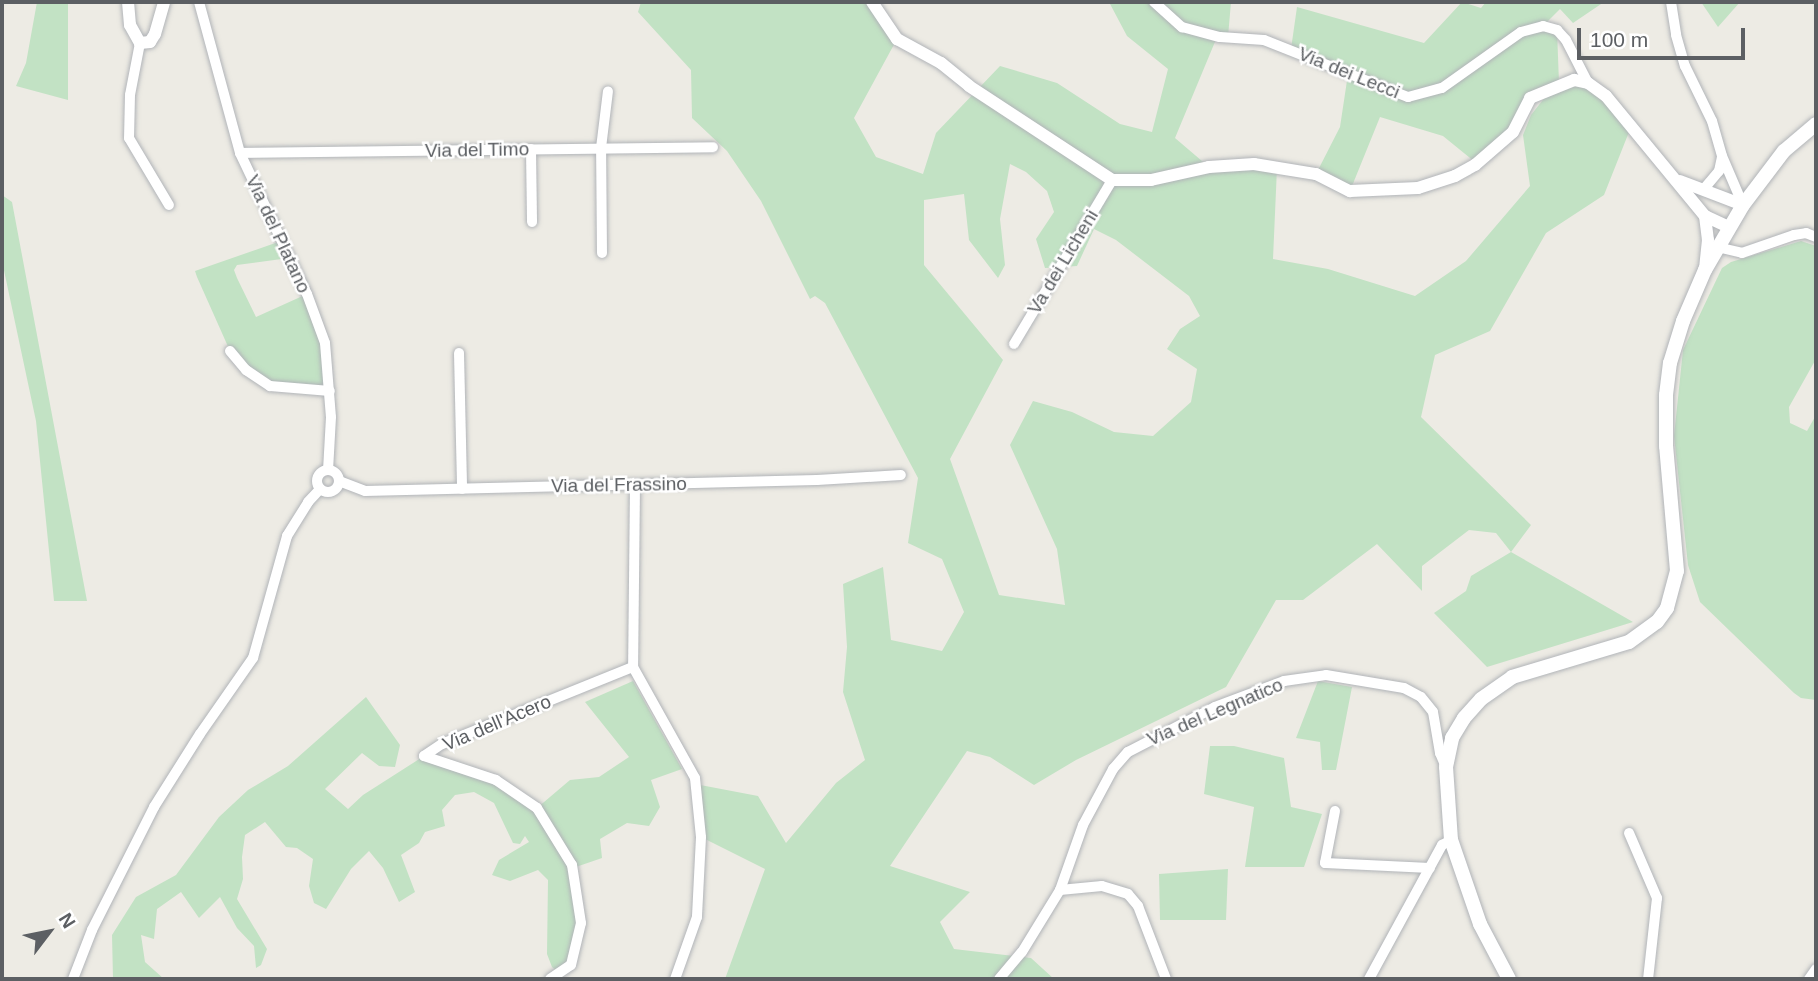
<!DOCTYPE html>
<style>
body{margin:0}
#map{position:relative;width:1818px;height:981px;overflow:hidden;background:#edebe4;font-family:Arial,sans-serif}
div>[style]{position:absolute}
.green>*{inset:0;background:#c2e2c4}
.roads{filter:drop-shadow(0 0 2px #b1b4b8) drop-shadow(0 0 2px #b1b4b8)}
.minor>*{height:10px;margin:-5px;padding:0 5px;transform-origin:5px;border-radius:5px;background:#fff}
.minor>.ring{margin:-5px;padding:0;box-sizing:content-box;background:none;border:10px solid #fff;border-radius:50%}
.tertiary>*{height:12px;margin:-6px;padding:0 6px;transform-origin:6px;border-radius:6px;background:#fff}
.secondary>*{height:14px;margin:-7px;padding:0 7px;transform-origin:7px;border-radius:7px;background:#fff}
span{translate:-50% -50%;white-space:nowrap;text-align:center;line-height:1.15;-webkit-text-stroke:5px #fff;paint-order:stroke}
.street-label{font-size:19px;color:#5c5f63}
.frame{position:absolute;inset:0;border:4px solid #5c5f63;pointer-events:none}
.north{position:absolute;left:14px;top:897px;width:70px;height:70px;-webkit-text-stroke:5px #fff;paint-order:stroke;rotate:58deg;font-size:19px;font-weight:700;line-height:28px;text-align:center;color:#5c5f63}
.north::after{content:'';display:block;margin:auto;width:24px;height:32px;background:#5c5f63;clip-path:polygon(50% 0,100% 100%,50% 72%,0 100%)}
.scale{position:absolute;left:1577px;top:28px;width:168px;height:32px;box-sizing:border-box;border:4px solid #5c5f63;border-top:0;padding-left:9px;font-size:21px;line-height:24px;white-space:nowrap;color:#5c5f63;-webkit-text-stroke:5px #fff;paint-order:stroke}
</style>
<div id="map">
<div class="green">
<div style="clip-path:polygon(37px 2px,73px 2px,68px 4px,68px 100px,16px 86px,26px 63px)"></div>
<div style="clip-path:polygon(evenodd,641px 2px,872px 2px,897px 39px,854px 118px,876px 157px,923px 174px,936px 133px,1000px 66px,1057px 83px,1120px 124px,1152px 132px,1168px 69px,1127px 36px,1109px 2px,1231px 2px,1228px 37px,1217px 37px,1175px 138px,1209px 167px,1277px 168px,1273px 259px,1328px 269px,1415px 296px,1466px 261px,1530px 186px,1523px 135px,1531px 115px,1546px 96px,1563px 87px,1583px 86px,1599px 96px,1629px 132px,1604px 195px,1546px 233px,1490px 331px,1435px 355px,1421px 417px,1531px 525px,1511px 552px,1633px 622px,1487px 667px,1434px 613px,1466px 591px,1471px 576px,1511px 552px,1496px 533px,1469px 530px,1422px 566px,1422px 591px,1377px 544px,1303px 600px,1276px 600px,1226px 687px,1076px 760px,1034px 785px,990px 757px,967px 751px,890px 866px,970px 892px,940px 922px,954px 949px,1031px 958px,1054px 979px,725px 979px,765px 869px,701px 837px,695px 784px,758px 796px,786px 843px,836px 783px,865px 760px,843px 692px,847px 647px,843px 584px,883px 567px,891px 640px,942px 651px,964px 612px,942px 559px,908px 543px,918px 478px,825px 303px,815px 296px,810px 299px,761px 201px,727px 151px,692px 118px,691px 70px,638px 12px,641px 2px,1010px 164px,1026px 172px,1047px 191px,1054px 212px,1036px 239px,1045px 268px,1077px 266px,1094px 229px,1116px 240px,1189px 296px,1200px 316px,1180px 329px,1167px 349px,1197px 369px,1191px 402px,1153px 436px,1114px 432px,1072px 412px,1033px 401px,1010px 445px,1057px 549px,1065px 605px,999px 595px,950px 459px,1003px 360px,924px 265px,924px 200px,964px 194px,969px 240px,998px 278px,1005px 265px,1000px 219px,1010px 164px)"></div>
<div style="clip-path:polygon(1462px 2px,1481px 8px,1486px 2px,1604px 2px,1573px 23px,1560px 9px,1544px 25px,1557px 30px,1559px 83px,1530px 98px,1513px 132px,1475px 162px,1443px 136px,1380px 117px,1350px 191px,1316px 174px,1340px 127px,1348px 74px,1291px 49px,1297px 7px,1424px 43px)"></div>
<div style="clip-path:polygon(1701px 2px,1740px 2px,1718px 27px)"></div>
<div style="clip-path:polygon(2px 195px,12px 202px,87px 601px,54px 601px,36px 421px,2px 261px)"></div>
<div style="clip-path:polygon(281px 241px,289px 258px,237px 265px,234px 270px,237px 278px,256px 317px,307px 294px,318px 319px,330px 391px,270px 386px,230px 351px,197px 277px,195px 271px)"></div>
<div style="clip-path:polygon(1801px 241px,1816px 246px,1816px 359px,1789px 407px,1790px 423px,1807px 431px,1816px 415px,1816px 700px,1801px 698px,1794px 693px,1700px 602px,1688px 565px,1674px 436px,1683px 350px,1722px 268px,1731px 262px)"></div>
<div style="clip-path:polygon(633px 681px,682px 769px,651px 780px,660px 807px,649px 826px,627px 823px,600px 839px,602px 858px,573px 868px,581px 923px,571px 965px,559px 973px,552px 967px,547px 954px,548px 880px,538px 870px,510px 881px,492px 875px,499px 860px,529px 842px,525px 836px,520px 844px,513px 843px,494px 803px,474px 792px,455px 795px,442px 810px,445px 826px,425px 832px,419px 843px,401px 855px,415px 892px,399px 902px,383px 868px,369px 851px,351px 869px,326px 909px,314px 903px,309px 886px,313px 859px,297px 848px,286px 847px,265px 822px,245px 835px,242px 857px,243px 879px,237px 899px,267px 949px,261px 965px,256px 968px,254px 946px,237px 928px,220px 897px,199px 918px,181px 892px,157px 909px,154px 939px,141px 935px,145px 962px,164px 979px,113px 979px,112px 935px,136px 897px,176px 875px,219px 817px,248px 790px,288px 766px,366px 697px,400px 745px,395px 767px,379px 766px,362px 753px,325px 789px,348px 809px,363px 795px,424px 756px,496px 780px,537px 808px,570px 780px,599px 777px,629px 757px,585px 702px)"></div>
<div style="clip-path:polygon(1318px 681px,1352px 687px,1336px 770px,1322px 770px,1320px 742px,1296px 738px)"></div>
<div style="clip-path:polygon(1210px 746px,1234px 746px,1284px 758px,1291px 807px,1322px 814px,1304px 867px,1245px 867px,1254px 807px,1204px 794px)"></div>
<div style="clip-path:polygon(1228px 869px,1226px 920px,1160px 920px,1159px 874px)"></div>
</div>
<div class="roads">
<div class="minor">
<div style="left:199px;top:2px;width:156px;rotate:74.8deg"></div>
<div style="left:240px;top:153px;width:156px;rotate:64.6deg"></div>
<div style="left:307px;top:294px;width:52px;rotate:69.8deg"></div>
<div style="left:325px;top:343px;width:74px;rotate:85.4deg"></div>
<div style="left:331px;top:417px;width:53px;rotate:93.2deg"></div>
<div style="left:1154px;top:2px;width:38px;rotate:42deg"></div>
<div style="left:1182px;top:27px;width:39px;rotate:15deg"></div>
<div style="left:1220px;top:37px;width:44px;rotate:3.9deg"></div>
<div style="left:1264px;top:40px;width:155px;rotate:21.6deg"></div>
<div style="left:1408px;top:97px;width:35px;rotate:-15deg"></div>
<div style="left:1442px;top:88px;width:97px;rotate:-35.3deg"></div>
<div style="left:1521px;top:32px;width:23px;rotate:-15deg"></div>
<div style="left:1543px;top:26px;width:15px;rotate:16deg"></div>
<div style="left:1557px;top:30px;width:13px;rotate:48deg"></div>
<div style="left:1566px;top:40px;width:48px;rotate:62.9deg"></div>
<div style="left:1671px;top:2px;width:33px;rotate:81deg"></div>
<div style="left:1676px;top:35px;width:32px;rotate:74deg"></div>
<div style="left:1685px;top:66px;width:61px;rotate:63.9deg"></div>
<div style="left:1712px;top:121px;width:36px;rotate:74deg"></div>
<div style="left:1722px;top:156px;width:53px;rotate:66.8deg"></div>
<div style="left:140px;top:43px;width:53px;rotate:100.9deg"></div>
<div style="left:130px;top:95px;width:43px;rotate:91.3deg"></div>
<div style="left:129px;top:138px;width:78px;rotate:59.2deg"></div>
<div style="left:531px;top:149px;width:73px;rotate:89.2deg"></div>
<div style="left:240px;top:153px;width:473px;rotate:-0.7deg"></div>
<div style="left:1703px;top:190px;width:25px;rotate:-50deg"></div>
<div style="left:1719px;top:171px;width:14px;rotate:-78deg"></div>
<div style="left:1717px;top:247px;width:26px;rotate:13deg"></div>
<div style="left:1742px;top:253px;width:55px;rotate:-19.1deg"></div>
<div style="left:1794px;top:235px;width:12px;rotate:-9deg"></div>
<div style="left:1806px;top:233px;width:11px;rotate:22deg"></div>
<div style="left:602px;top:253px;width:105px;rotate:-90.5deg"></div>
<div style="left:601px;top:148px;width:57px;rotate:-83deg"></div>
<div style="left:1014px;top:344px;width:191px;rotate:-59.1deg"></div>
<div style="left:230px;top:351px;width:25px;rotate:50deg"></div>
<div style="left:246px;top:370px;width:29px;rotate:34deg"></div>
<div style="left:270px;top:386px;width:60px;rotate:4.8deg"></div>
<div style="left:459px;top:353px;width:136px;rotate:88.7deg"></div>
<div class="ring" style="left:317px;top:470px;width:12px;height:12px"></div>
<div style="left:339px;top:481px;width:28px;rotate:21deg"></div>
<div style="left:365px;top:491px;width:452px;rotate:-1.4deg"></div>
<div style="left:817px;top:480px;width:84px;rotate:-3.4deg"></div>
<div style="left:635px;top:485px;width:182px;rotate:90.6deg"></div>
<div style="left:633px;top:667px;width:127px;rotate:60.8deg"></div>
<div style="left:695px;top:778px;width:59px;rotate:84.2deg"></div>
<div style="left:701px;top:837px;width:80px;rotate:92.9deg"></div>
<div style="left:697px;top:917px;width:66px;rotate:109.5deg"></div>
<div style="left:1335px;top:811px;width:53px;rotate:100.9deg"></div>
<div style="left:1325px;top:863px;width:105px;rotate:2.7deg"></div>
<div style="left:1629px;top:833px;width:71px;rotate:66.7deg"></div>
<div style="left:1657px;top:898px;width:81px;rotate:96.3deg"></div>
<div style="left:1060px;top:890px;width:69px;rotate:-70.5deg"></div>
<div style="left:1083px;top:825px;width:64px;rotate:-61.8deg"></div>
<div style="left:1113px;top:769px;width:23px;rotate:-49deg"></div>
<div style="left:1128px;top:752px;width:98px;rotate:-27.3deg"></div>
<div style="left:1215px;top:707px;width:74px;rotate:-20.6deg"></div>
<div style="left:1284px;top:681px;width:42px;rotate:-8.1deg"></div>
<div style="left:1326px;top:675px;width:79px;rotate:9.5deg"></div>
<div style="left:1404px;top:688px;width:19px;rotate:28deg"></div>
<div style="left:1421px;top:697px;width:19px;rotate:51deg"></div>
<div style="left:1433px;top:712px;width:42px;rotate:80.3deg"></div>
<div style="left:1440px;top:753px;width:15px;rotate:67deg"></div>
<div style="left:73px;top:979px;width:53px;rotate:-68.8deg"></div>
<div style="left:92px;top:930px;width:138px;rotate:-63.2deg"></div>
<div style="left:154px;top:807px;width:86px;rotate:-57.8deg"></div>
<div style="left:200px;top:734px;width:93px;rotate:-55.1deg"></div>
<div style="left:253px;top:658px;width:127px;rotate:-74.4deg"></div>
<div style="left:287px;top:536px;width:40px;rotate:-58deg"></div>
<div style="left:308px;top:502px;width:18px;rotate:-47deg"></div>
<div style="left:550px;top:979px;width:25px;rotate:-34deg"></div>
<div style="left:571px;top:965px;width:43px;rotate:-76.6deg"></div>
<div style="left:581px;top:923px;width:59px;rotate:-98.8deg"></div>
<div style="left:572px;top:865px;width:67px;rotate:-121.6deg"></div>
<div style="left:537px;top:808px;width:50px;rotate:-145.7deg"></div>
<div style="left:496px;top:780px;width:76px;rotate:-161.6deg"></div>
<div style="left:424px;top:756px;width:22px;rotate:-34deg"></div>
<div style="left:442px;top:744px;width:206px;rotate:-22deg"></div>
<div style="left:999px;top:979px;width:35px;rotate:-50deg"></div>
<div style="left:1022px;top:952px;width:73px;rotate:-58.5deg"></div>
<div style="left:1060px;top:890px;width:42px;rotate:-5.4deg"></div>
<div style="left:1102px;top:886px;width:27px;rotate:17deg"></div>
<div style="left:1128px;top:894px;width:16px;rotate:50deg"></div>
<div style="left:1138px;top:906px;width:78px;rotate:69deg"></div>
<div style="left:1369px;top:979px;width:153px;rotate:-61.4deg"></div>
<div style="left:1442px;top:845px;width:10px;rotate:-29deg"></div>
<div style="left:1809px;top:979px;width:12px;rotate:-55deg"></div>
</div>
<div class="tertiary">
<div style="left:128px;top:2px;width:23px;rotate:85deg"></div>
<div style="left:130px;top:25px;width:21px;rotate:61deg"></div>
<div style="left:140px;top:43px;width:10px;rotate:-6deg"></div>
<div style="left:150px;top:42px;width:9px;rotate:-58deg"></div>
<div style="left:155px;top:34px;width:33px;rotate:-74deg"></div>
<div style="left:872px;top:2px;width:45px;rotate:56deg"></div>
<div style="left:897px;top:39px;width:50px;rotate:28.6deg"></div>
<div style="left:941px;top:63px;width:36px;rotate:39deg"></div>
<div style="left:969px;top:86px;width:171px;rotate:33.3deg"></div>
<div style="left:1112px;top:180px;width:39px"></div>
<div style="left:1151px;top:180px;width:59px;rotate:-12.6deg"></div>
<div style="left:1209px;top:167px;width:45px;rotate:-3.8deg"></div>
<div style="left:1254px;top:164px;width:63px;rotate:9.2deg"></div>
<div style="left:1316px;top:174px;width:38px;rotate:27deg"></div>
<div style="left:1350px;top:191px;width:68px;rotate:-2.5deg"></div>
<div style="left:1418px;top:188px;width:39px;rotate:-18deg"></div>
<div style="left:1455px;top:176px;width:23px;rotate:-29deg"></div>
<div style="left:1475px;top:165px;width:50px;rotate:-41deg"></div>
<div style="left:1513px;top:132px;width:38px;rotate:-63deg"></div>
<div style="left:1530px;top:98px;width:48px;rotate:-22.2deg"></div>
<div style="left:1574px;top:80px;width:14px;rotate:12deg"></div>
<div style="left:1588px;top:83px;width:22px;rotate:36deg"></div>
<div style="left:1606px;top:96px;width:156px;rotate:50.5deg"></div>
<div style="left:1705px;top:216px;width:26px;rotate:25deg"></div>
<div style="left:1680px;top:181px;width:67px;rotate:20.9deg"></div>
<div style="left:1705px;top:216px;width:24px;rotate:83deg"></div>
<div style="left:1708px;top:240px;width:28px;rotate:96deg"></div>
</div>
<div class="secondary">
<div style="left:1509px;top:979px;width:62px;rotate:-117.8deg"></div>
<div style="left:1480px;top:924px;width:89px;rotate:-109deg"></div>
<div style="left:1451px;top:840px;width:73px;rotate:-93.9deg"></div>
<div style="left:1446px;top:767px;width:30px;rotate:-78deg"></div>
<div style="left:1452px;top:738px;width:23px;rotate:-59deg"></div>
<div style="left:1464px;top:718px;width:25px;rotate:-48deg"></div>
<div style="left:1481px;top:699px;width:38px;rotate:-35deg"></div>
<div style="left:1512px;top:677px;width:122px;rotate:-16.7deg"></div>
<div style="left:1629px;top:642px;width:34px;rotate:-36deg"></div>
<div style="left:1657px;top:622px;width:17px;rotate:-54deg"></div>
<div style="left:1667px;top:608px;width:38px;rotate:-75deg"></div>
<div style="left:1677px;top:571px;width:125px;rotate:-95deg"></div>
<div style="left:1666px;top:446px;width:51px;rotate:-90deg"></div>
<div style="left:1666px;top:395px;width:32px;rotate:-83deg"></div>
<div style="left:1670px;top:363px;width:44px;rotate:-72.8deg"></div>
<div style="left:1683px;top:321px;width:56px;rotate:-66.7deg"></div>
<div style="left:1705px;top:270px;width:75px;rotate:-59.7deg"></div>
<div style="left:1743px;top:205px;width:68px;rotate:-52.8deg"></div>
<div style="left:1784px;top:151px;width:42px;rotate:-40.2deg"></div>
</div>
</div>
<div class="street-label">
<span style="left:1349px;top:73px;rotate:22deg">Via dei Lecci</span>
<span style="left:477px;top:150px;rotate:-1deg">Via del Timo</span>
<span style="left:278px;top:234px;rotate:65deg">Via del Platano</span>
<span style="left:1063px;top:262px;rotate:-59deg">Va dei Licheni</span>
<span style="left:619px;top:485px;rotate:-1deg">Via del Frassino</span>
<span style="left:1215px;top:712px;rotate:-23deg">Via del Legnatico</span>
<span style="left:497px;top:723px;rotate:-23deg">Via dell'Acero</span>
</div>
<div class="frame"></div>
<div class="north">N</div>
<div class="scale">100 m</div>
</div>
